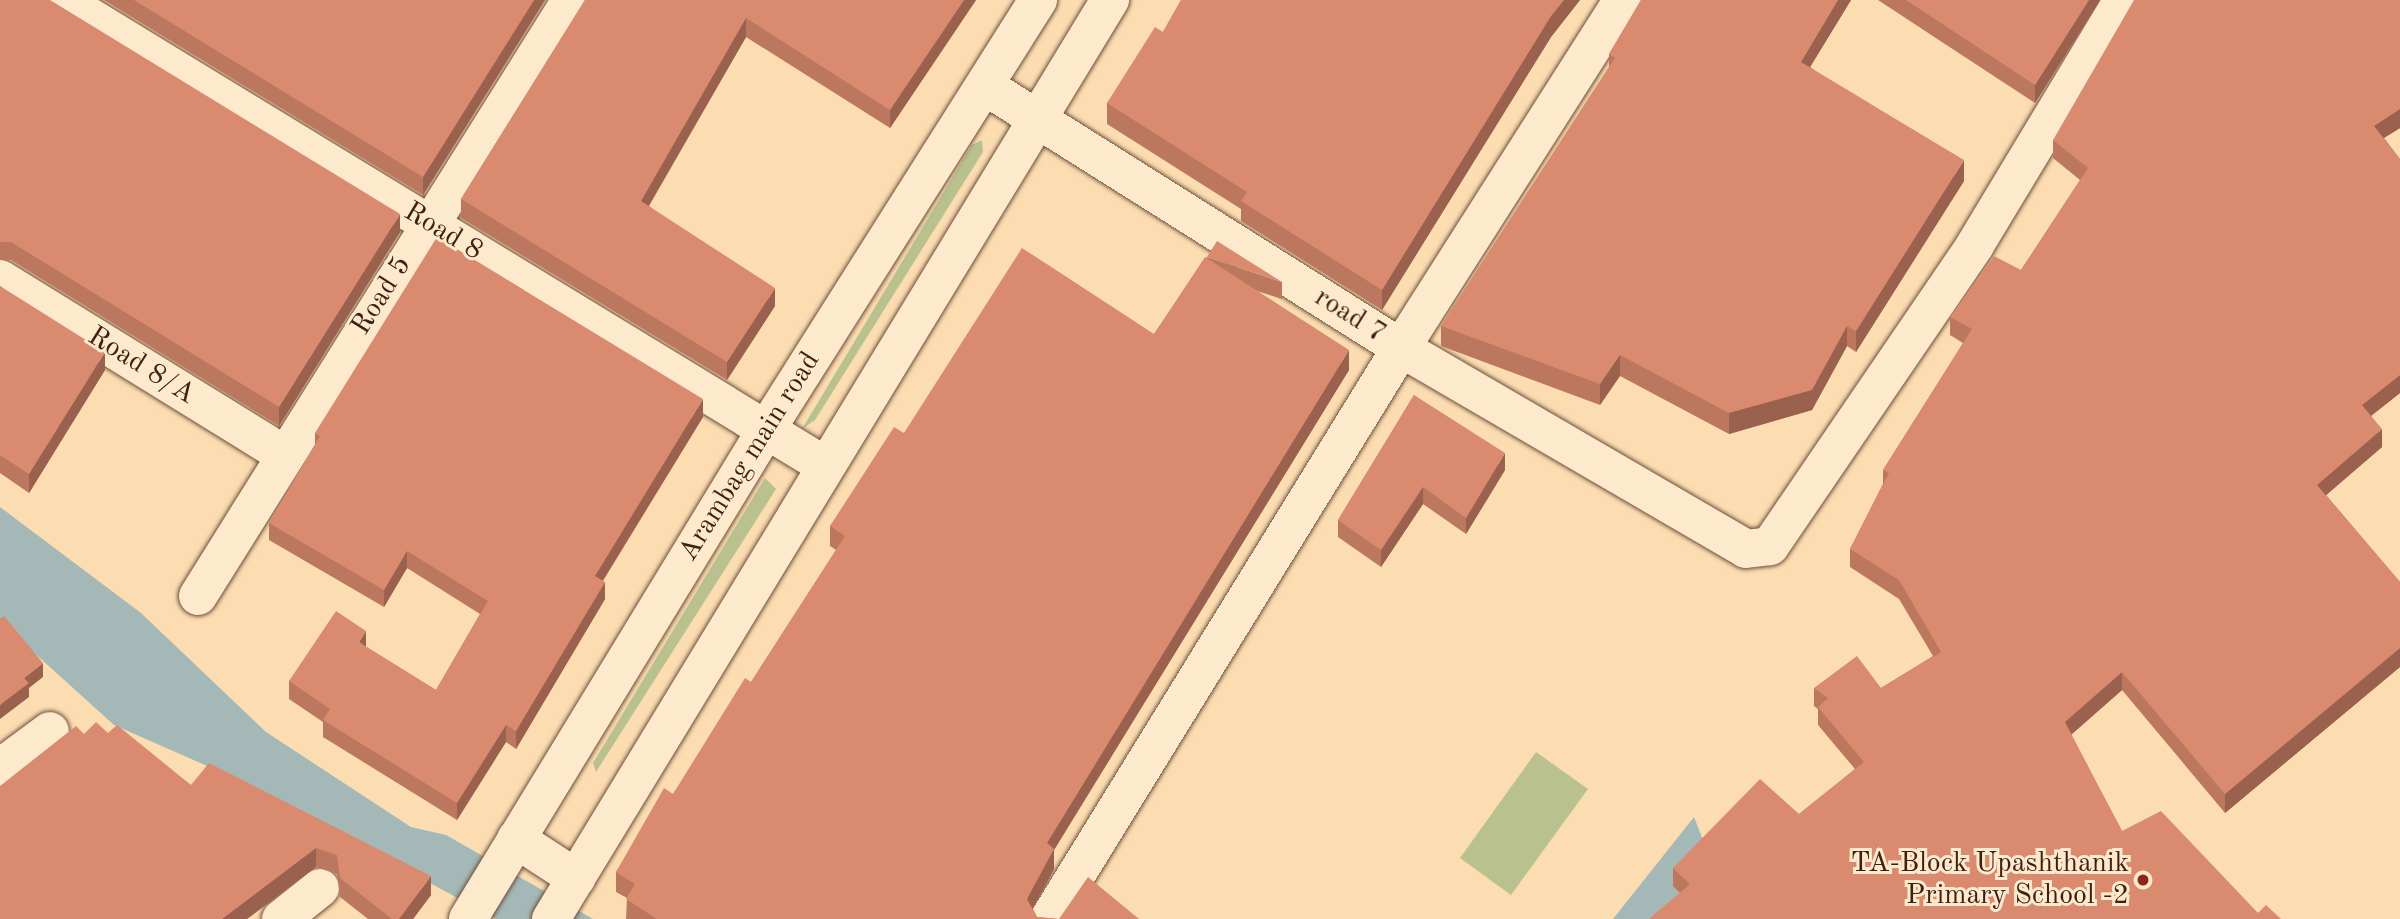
<!DOCTYPE html>
<style>
body{margin:0}
#map{position:relative;width:2400px;height:919px;overflow:hidden;background:#fcddb1;font-family:"Old Standard TT",serif}
div>[style]{position:absolute}
.green>*{inset:0;background:#b9c28f}
.water>*{inset:0;background:#a4b9b7}
.roads{filter:drop-shadow(0 0 2px #6e4e3b) drop-shadow(0 0 2px #6e4e3b)}
.minor>*{height:38px;margin:-19px;padding:0 19px;transform-origin:19px;border-radius:19px;background:#fde9cc}
.wall>*{inset:0;background:#bb785f}
.shaded-wall>*{inset:0;background:#99614e}
.building>*{inset:0;background:#da8b6f}
.dots>*{width:19px;height:19px;translate:-50% -50%;box-sizing:border-box;border:4px solid #fde9cc;border-radius:50%}
span{translate:-50% -50%;white-space:nowrap;text-align:center;line-height:1.15;-webkit-text-stroke:6px #fde9cc;paint-order:stroke}
.street-label{font-size:28px;color:#3e1f14}
.poi-label{font-size:28px;color:#3e1f14}
.right{translate:-100% -50%;text-align:right}
</style>
<div id="map">
<div class="green">
<div style="clip-path:polygon(982px 140px,983px 152px,815px 420px,802px 429px,972px 145px)"></div>
<div style="clip-path:polygon(765px 478px,776px 489px,596px 772px,593px 763px)"></div>
<div style="clip-path:polygon(1536px 752px,1588px 789px,1511px 895px,1460px 858px)"></div>
</div>
<div class="water">
<div style="clip-path:polygon(0 507px,141px 613px,266px 732px,411px 827px,446px 835px,593px 919px,496px 919px,248px 784px,114px 725px,0 622px)"></div>
<div style="clip-path:polygon(1694px 817px,1734px 919px,1613px 919px)"></div>
</div>
<div class="roads">
<div class="minor">
<div style="left:62px;top:0;width:893px;rotate:31.39deg"></div>
<div style="left:985px;top:86px;width:492px;rotate:32.2deg"></div>
<div style="left:1401px;top:348px;width:413px;rotate:-57.5deg"></div>
<div style="left:0;top:279px;width:333px;rotate:31.7deg"></div>
<div style="left:198px;top:596px;width:703px;rotate:-57.96deg"></div>
<div style="left:0;top:768px;width:62px;rotate:-36.5deg"></div>
<div style="left:516px;top:839px;width:72px;rotate:33deg"></div>
<div style="left:281px;top:919px;width:50px;rotate:-38.5deg"></div>
<div style="left:468px;top:919px;width:573px;rotate:-58.64deg"></div>
<div style="left:766px;top:430px;width:509px;rotate:-57.68deg"></div>
<div style="left:551px;top:919px;width:1076px;rotate:-58.69deg"></div>
<div style="left:1049px;top:919px;width:671px;rotate:-58.35deg"></div>
<div style="left:1401px;top:348px;width:399px;rotate:30.2deg"></div>
<div style="left:1746px;top:549px;width:24px;rotate:-7deg"></div>
<div style="left:1770px;top:546px;width:364px;rotate:-55.7deg"></div>
<div style="left:1975px;top:245px;width:286px;rotate:-58.9deg"></div>
</div>
</div>
<div class="wall">
<div style="clip-path:polygon(0 0,400px 232px,279px 426px,11px 260px,0 260px)"></div>
<div style="clip-path:polygon(104px 0,545px 0,423px 195px)"></div>
<div style="clip-path:polygon(585px 0,976px 0,890px 128px,746px 37px,649px 206px,775px 306px,727px 380px,461px 218px,461px 199px)"></div>
<div style="clip-path:polygon(1181px 0,1580px 0,1551px 37px,1382px 310px,1241px 221px,1241px 209px,1107px 124px,1107px 103px,1163px 32px)"></div>
<div style="clip-path:polygon(1641px 0,1851px 0,1810px 67px,1964px 181px,1856px 352px,1847px 346px,1812px 410px,1729px 434px,1620px 376px,1600px 405px,1441px 346px,1441px 326px,1609px 67px,1609px 54px)"></div>
<div style="clip-path:polygon(1878px 0,2100px 0,2035px 103px)"></div>
<div style="clip-path:polygon(2400px 0,2400px 128px,2384px 138px,2400px 159px,2400px 393px,2371px 416px,2382px 447px,2326px 495px,2400px 582px,2400px 667px,2225px 813px,2122px 690px,2071px 735px,2122px 831px,2258px 913px,2281px 919px,1680px 893px,1673px 886px,1673px 868px,1799px 814px,1855px 769px,1818px 725px,1818px 709px,1814px 706px,1814px 688px,1881px 688px,1933px 656px,1899px 599px,1850px 567px,1850px 549px,1883px 484px,1883px 470px,1963px 343px,1950px 335px,1950px 317px,2021px 270px,2080px 180px,2053px 158px,2053px 140px)"></div>
<div style="clip-path:polygon(1207px 257px,1282px 282px,1282px 299px,1257px 291px,1349px 370px,1054px 850px,1054px 869px,1033px 909px,1037px 917px,1059px 919px,1139px 919px,626px 919px,627px 898px,616px 892px,616px 872px,673px 794px,751px 682px,836px 550px,830px 546px,830px 526px,904px 433px,1154px 334px)"></div>
<div style="clip-path:polygon(0 286px,105px 370px,29px 493px,0 473px)"></div>
<div style="clip-path:polygon(1414px 395px,1505px 470px,1466px 534px,1423px 504px,1381px 567px,1338px 537px,1338px 520px)"></div>
<div style="clip-path:polygon(703px 417px,603px 581px,605px 599px,516px 749px,506px 742px,457px 820px,323px 737px,323px 722px,289px 699px,289px 681px,366px 647px,436px 690px,480px 614px,407px 568px,384px 607px,269px 540px,269px 523px,315px 445px,315px 433px)"></div>
<div style="clip-path:polygon(108px 733px,191px 785px,431px 895px,413px 919px,368px 919px,340px 897px,337px 874px,316px 867px,247px 919px,0 919px,84px 734px)"></div>
</div>
<div class="shaded-wall">
<div style="clip-path:polygon(534px 0,545px 0,423px 195px,423px 177px)"></div>
<div style="clip-path:polygon(964px 0,976px 0,890px 128px,890px 110px)"></div>
<div style="clip-path:polygon(1564px 0,1580px 0,1551px 37px,1382px 310px,1382px 290px,1551px 16px)"></div>
<div style="clip-path:polygon(1838px 0,1851px 0,1801px 82px,1801px 62px)"></div>
<div style="clip-path:polygon(2089px 0,2100px 0,2035px 103px,2035px 85px)"></div>
<div style="clip-path:polygon(746px 18px,746px 37px,641px 219px,641px 201px)"></div>
<div style="clip-path:polygon(2400px 109px,2400px 128px,2374px 144px,2374px 126px)"></div>
<div style="clip-path:polygon(1964px 160px,1964px 181px,1856px 352px,1856px 331px)"></div>
<div style="clip-path:polygon(400px 214px,400px 232px,279px 426px,279px 407px)"></div>
<div style="clip-path:polygon(775px 288px,775px 306px,727px 380px,727px 362px)"></div>
<div style="clip-path:polygon(1847px 326px,1847px 346px,1812px 410px,1729px 434px,1729px 413px)"></div>
<div style="clip-path:polygon(1349px 350px,1349px 370px,1054px 850px,1054px 869px,1027px 919px,1027px 899px,1047px 843px)"></div>
<div style="clip-path:polygon(105px 352px,105px 370px,29px 493px,29px 474px)"></div>
<div style="clip-path:polygon(1620px 355px,1620px 376px,1600px 405px,1600px 384px)"></div>
<div style="clip-path:polygon(2400px 375px,2400px 393px,2362px 423px,2362px 405px)"></div>
<div style="clip-path:polygon(703px 399px,703px 417px,595px 593px,595px 576px)"></div>
<div style="clip-path:polygon(2382px 429px,2382px 447px,2317px 503px,2317px 485px)"></div>
<div style="clip-path:polygon(1505px 453px,1505px 470px,1466px 534px,1466px 518px)"></div>
<div style="clip-path:polygon(1423px 487px,1423px 504px,1381px 567px,1381px 550px)"></div>
<div style="clip-path:polygon(407px 551px,407px 568px,384px 607px,384px 590px)"></div>
<div style="clip-path:polygon(605px 582px,605px 599px,516px 749px,516px 731px)"></div>
<div style="clip-path:polygon(366px 631px,366px 648px,359px 642px)"></div>
<div style="clip-path:polygon(2400px 648px,2400px 667px,2225px 813px,2225px 794px)"></div>
<div style="clip-path:polygon(43px 663px,43px 677px,29px 688px,29px 697px,0 719px,0 705px,24px 678px)"></div>
<div style="clip-path:polygon(2122px 672px,2122px 690px,2065px 740px,2065px 722px)"></div>
<div style="clip-path:polygon(506px 725px,506px 742px,457px 820px,457px 803px)"></div>
<div style="clip-path:polygon(316px 848px,316px 867px,247px 919px,222px 919px)"></div>
<div style="clip-path:polygon(431px 876px,431px 895px,413px 919px,399px 919px)"></div>
</div>
<div class="building">
<div style="clip-path:polygon(0 0,50px 0,400px 214px,279px 407px,11px 242px,0 242px)"></div>
<div style="clip-path:polygon(134px 0,534px 0,423px 177px)"></div>
<div style="clip-path:polygon(585px 0,964px 0,890px 110px,746px 18px,641px 201px,775px 288px,727px 362px,461px 199px)"></div>
<div style="clip-path:polygon(1181px 0,1564px 0,1551px 16px,1382px 290px,1241px 201px,1247px 192px,1107px 103px,1155px 27px,1163px 32px)"></div>
<div style="clip-path:polygon(1641px 0,1838px 0,1801px 62px,1964px 160px,1856px 331px,1847px 326px,1812px 390px,1729px 413px,1620px 355px,1600px 384px,1441px 326px,1615px 58px,1609px 54px)"></div>
<div style="clip-path:polygon(1906px 0,2089px 0,2035px 85px)"></div>
<div style="clip-path:polygon(2134px 0,2400px 0,2400px 109px,2374px 126px,2400px 159px,2400px 375px,2362px 405px,2382px 429px,2317px 485px,2400px 582px,2400px 648px,2225px 794px,2122px 672px,2065px 722px,2122px 831px,2161px 811px,2258px 913px,2266px 905px,2281px 919px,1649px 919px,1690px 884px,1673px 868px,1760px 779px,1799px 814px,1864px 762px,1818px 707px,1828px 698px,1814px 688px,1857px 656px,1881px 688px,1941px 652px,1899px 580px,1850px 549px,1889px 473px,1883px 470px,1972px 329px,1950px 317px,1994px 256px,2021px 270px,2088px 168px,2053px 140px)"></div>
<div style="clip-path:polygon(437px 237px,703px 399px,595px 576px,605px 582px,516px 731px,506px 725px,457px 803px,323px 720px,330px 709px,289px 681px,336px 611px,366px 631px,359px 642px,436px 690px,488px 601px,407px 551px,384px 590px,269px 523px,320px 436px,315px 433px)"></div>
<div style="clip-path:polygon(1217px 241px,1282px 282px,1207px 257px)"></div>
<div style="clip-path:polygon(1022px 248px,1154px 334px,1205px 257px,1349px 350px,1047px 843px,1054px 849px,1027px 899px,1037px 917px,1059px 919px,1088px 877px,1139px 919px,657px 919px,626px 899px,635px 884px,616px 872px,664px 788px,673px 794px,745px 678px,751px 682px,845px 536px,830px 526px,894px 427px,904px 433px)"></div>
<div style="clip-path:polygon(0 286px,105px 352px,29px 474px,0 455px)"></div>
<div style="clip-path:polygon(1414px 395px,1505px 453px,1466px 518px,1423px 487px,1381px 550px,1338px 520px)"></div>
<div style="clip-path:polygon(4px 616px,43px 663px,24px 678px,29px 683px,0 705px,0 619px)"></div>
<div style="clip-path:polygon(96px 722px,108px 733px,117px 725px,191px 785px,209px 763px,431px 876px,399px 919px,392px 919px,340px 878px,337px 855px,316px 848px,222px 919px,0 919px,0 786px,76px 726px,84px 734px)"></div>
</div>
<div class="dots">
<div style="left:2143px;top:880px;background:#8f2418"></div>
</div>
<div class="street-label">
<span style="left:443px;top:232px;rotate:31deg">Road 8</span>
<span style="left:382px;top:296px;rotate:-58deg">Road 5</span>
<span style="left:1350px;top:316px;rotate:32deg">road 7</span>
<span style="left:141px;top:366px;rotate:32deg">Road 8/A</span>
<span style="left:750px;top:457px;rotate:-58deg">Arambag main road</span>
</div>
<div class="poi-label">
<span class="right" style="left:2129px;top:880px">TA-Block Upashthanik<br>Primary School -2</span>
</div>
</div>
